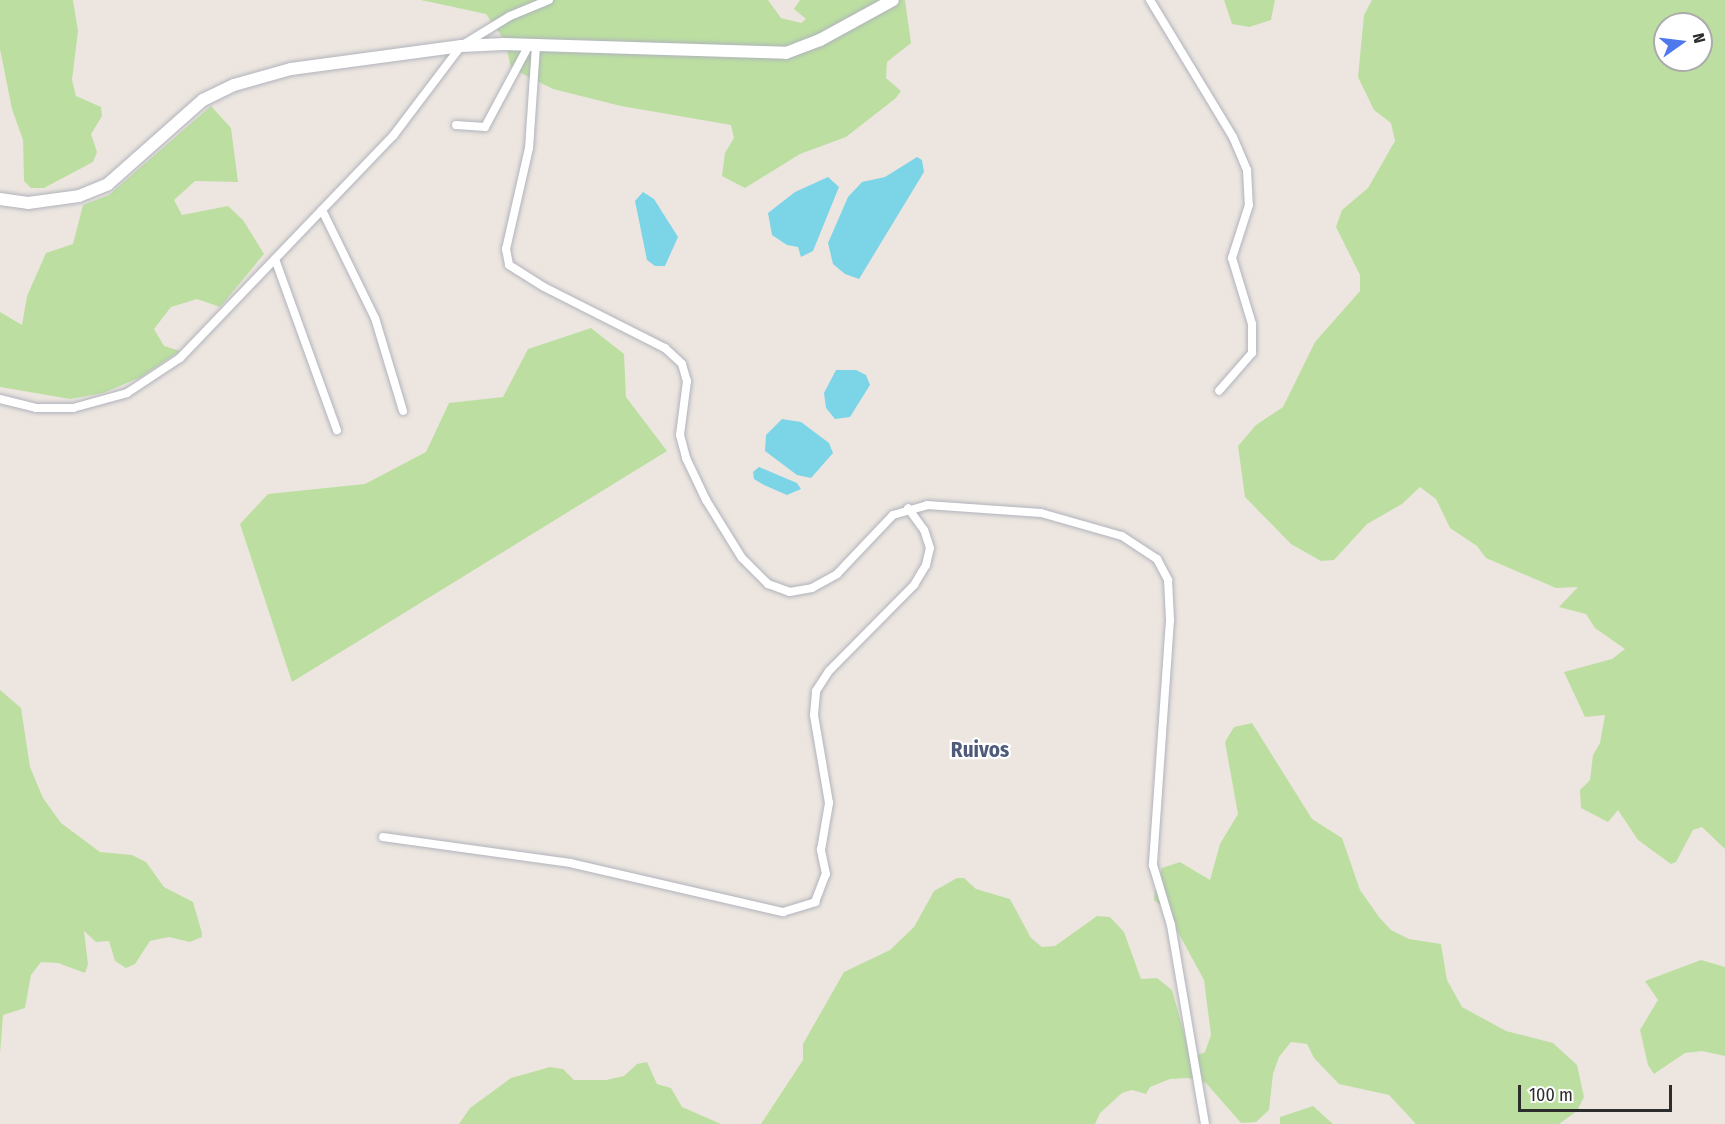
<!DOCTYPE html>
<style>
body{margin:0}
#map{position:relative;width:1725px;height:1124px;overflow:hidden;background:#ede6e0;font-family:"Fira Sans Condensed",sans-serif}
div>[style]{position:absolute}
.green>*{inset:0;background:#bcdfa1}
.water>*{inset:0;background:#7cd4e7}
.roads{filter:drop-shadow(0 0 2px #b0b3bc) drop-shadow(0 0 2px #b0b3bc)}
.street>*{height:8px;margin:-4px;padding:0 4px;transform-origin:4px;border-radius:4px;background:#fff}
.secondary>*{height:12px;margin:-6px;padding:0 6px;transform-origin:6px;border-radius:6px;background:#fff}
span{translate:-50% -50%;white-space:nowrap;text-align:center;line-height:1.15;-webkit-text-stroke:4.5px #fff;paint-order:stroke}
.district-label{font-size:21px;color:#505b7b;font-weight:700}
.north{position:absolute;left:1653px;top:12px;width:60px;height:60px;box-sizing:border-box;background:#fff;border:2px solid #ababab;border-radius:50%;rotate:76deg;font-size:16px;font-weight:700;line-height:24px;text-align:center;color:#2d2d2d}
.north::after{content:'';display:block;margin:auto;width:21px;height:27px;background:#4d79ed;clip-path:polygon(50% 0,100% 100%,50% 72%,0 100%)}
.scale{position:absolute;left:1518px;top:1085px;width:154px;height:27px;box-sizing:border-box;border:3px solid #2d2d2d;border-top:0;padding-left:8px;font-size:18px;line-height:21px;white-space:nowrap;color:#2d2d2d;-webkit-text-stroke:4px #fff;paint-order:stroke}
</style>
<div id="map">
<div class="green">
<div style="clip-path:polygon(0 0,73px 0,78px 31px,72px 80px,76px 96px,101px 107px,102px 116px,91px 134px,97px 152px,93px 162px,44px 188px,31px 188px,24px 181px,23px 140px,12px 109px,0 49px)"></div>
<div style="clip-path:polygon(421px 0,768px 0,781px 18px,801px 23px,806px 19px,794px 9px,800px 0,905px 0,911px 43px,887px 62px,886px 78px,901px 91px,896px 98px,846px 137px,800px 154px,745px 188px,722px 176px,725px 153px,734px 138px,731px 125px,621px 106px,553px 89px,511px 68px,505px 41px,486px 14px)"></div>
<div style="clip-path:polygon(1224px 0,1275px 0,1271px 20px,1249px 27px,1232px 24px)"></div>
<div style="clip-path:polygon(evenodd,1372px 0,1725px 0,1725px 849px,1702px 827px,1693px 830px,1676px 862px,1671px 864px,1638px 840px,1618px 810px,1608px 822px,1581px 808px,1580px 790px,1590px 780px,1593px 755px,1600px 743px,1605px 715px,1585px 717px,1564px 672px,1612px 659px,1625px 649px,1595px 628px,1586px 614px,1559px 607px,1578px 587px,1556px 588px,1486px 558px,1477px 546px,1450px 528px,1436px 499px,1420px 487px,1402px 504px,1367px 524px,1334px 560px,1321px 561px,1291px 544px,1245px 497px,1238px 446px,1256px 425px,1283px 407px,1315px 342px,1360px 291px,1360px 275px,1336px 227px,1342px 210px,1368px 188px,1395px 141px,1391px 123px,1374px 110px,1358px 77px,1364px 15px,1372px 0,1665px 24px,1701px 24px,1701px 60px,1665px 60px,1665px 24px)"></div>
<div style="clip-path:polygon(211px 106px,231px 128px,238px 182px,195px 181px,174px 200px,182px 215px,228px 206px,243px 220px,264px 254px,220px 307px,197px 299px,171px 307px,154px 329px,164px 346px,180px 351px,141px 377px,103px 393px,70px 399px,0 387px,0 312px,22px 325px,27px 296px,46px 253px,73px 244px,83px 205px,109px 195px)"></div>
<div style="clip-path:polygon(591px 328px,624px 354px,626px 397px,667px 451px,292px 682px,240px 524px,268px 494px,365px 484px,426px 452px,449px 403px,503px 397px,528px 349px)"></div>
<div style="clip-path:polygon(0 690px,21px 708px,30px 767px,43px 798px,61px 823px,100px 852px,132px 855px,146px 862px,164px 887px,193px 902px,202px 933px,202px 937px,190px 942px,169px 937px,150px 941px,135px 964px,126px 968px,115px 961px,109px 941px,96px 942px,84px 931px,88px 964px,85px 973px,58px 963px,41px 962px,31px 975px,25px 1008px,3px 1015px,0 1054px)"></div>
<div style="clip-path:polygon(1252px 723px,1312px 819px,1342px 838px,1360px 890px,1379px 917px,1391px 930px,1409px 939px,1441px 944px,1447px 980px,1462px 1007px,1506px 1031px,1553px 1043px,1577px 1065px,1584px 1097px,1577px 1111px,1559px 1124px,1416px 1124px,1389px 1095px,1339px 1084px,1314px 1058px,1307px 1044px,1291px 1042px,1279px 1057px,1273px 1074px,1269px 1110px,1256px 1122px,1241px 1123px,1206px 1083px,1189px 1078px,1170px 1079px,1150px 1087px,1146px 1094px,1132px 1090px,1122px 1093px,1100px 1113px,1095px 1124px,761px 1124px,803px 1060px,803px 1044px,844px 972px,890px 950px,914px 927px,934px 891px,957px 878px,964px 878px,976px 889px,1010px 899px,1031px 938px,1042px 947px,1055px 946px,1097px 916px,1110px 917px,1124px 932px,1141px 979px,1157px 978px,1172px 990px,1191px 1058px,1205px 1052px,1211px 1035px,1204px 980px,1166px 910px,1154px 900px,1155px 890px,1162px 868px,1180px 862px,1210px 880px,1220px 844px,1238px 814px,1225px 742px,1234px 727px)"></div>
<div style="clip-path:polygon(1701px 960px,1725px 967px,1725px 1056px,1702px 1051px,1685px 1053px,1654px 1074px,1648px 1065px,1640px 1030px,1658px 1000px,1645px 981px)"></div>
<div style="clip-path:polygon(647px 1062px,657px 1084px,671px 1088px,682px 1107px,721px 1124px,459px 1124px,470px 1108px,511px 1078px,550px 1067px,563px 1069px,574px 1080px,606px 1080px,624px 1076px,637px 1064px)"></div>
<div style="clip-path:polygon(1313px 1106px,1333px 1124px,1280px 1124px,1280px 1117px)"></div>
</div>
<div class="water">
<div style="clip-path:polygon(917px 157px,922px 160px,924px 172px,859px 279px,845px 274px,833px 264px,828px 243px,848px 197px,862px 182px,885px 177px)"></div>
<div style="clip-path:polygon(828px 177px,839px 187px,813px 251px,801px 257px,798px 247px,787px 245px,772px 235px,768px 213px,795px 192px)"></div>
<div style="clip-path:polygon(643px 192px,654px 199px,678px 237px,665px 266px,655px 266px,647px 260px,635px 201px)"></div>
<div style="clip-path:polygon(836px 370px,856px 370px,866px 375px,870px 385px,850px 417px,835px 419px,826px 408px,824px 393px)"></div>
<div style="clip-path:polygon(782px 419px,801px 422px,829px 443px,833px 453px,811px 478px,797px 475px,765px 451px,766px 435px)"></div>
<div style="clip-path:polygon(759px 467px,797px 483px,801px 489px,787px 495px,764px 485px,754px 479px,753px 472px)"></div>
</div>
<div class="roads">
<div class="street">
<div style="left:1150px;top:0;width:160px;rotate:58.8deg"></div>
<div style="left:1233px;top:137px;width:36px;rotate:67deg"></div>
<div style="left:1247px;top:170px;width:35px;rotate:87deg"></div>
<div style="left:1249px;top:205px;width:56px;rotate:107.8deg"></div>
<div style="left:1232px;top:258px;width:69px;rotate:73.1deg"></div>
<div style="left:1252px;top:324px;width:29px;rotate:90deg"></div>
<div style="left:1252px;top:353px;width:50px;rotate:131deg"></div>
<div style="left:536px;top:46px;width:102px;rotate:93.9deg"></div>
<div style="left:529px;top:148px;width:104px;rotate:102.8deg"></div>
<div style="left:506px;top:249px;width:16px;rotate:79deg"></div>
<div style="left:509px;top:265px;width:41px;rotate:32.2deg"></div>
<div style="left:544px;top:287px;width:136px;rotate:26.8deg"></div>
<div style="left:665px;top:348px;width:23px;rotate:43deg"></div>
<div style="left:682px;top:364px;width:18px;rotate:74deg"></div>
<div style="left:687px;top:381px;width:54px;rotate:97.4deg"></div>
<div style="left:680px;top:435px;width:24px;rotate:75deg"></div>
<div style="left:686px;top:458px;width:47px;rotate:64.5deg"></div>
<div style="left:706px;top:500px;width:68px;rotate:58.2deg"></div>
<div style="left:742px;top:558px;width:37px;rotate:45deg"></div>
<div style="left:768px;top:584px;width:23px;rotate:20deg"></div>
<div style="left:790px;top:592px;width:22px;rotate:-10deg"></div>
<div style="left:812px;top:588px;width:29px;rotate:-29deg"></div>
<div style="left:837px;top:574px;width:81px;rotate:-46.5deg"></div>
<div style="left:893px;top:515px;width:35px;rotate:-16deg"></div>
<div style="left:927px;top:505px;width:114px;rotate:4deg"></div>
<div style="left:1041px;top:513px;width:84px;rotate:15.9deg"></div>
<div style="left:1122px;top:536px;width:42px;rotate:33.3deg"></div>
<div style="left:1157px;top:559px;width:24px;rotate:62deg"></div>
<div style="left:1168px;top:580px;width:40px;rotate:87.1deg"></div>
<div style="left:1170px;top:620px;width:246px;rotate:94deg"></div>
<div style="left:1153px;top:865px;width:63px;rotate:73.3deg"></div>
<div style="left:1171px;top:925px;width:202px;rotate:80.3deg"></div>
<div style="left:456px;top:125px;width:29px;rotate:4deg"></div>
<div style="left:485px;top:127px;width:93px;rotate:-61.8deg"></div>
<div style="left:322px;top:210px;width:120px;rotate:63.9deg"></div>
<div style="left:375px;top:318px;width:97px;rotate:73.2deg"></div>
<div style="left:275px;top:259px;width:182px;rotate:70.1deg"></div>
<div style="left:0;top:399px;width:37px;rotate:14deg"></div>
<div style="left:36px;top:408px;width:37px"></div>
<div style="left:73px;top:408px;width:56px;rotate:-15.5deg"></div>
<div style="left:127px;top:393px;width:64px;rotate:-33.4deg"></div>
<div style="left:180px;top:358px;width:308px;rotate:-46.2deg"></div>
<div style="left:393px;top:136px;width:113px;rotate:-52.9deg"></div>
<div style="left:461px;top:46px;width:57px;rotate:-31.5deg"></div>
<div style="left:510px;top:16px;width:42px;rotate:-22.3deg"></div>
<div style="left:383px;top:837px;width:189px;rotate:7.9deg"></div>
<div style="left:570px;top:863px;width:219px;rotate:13deg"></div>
<div style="left:783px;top:912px;width:34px;rotate:-17deg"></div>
<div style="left:815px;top:902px;width:30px;rotate:-69deg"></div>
<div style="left:826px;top:874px;width:25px;rotate:-102deg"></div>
<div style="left:821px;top:850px;width:48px;rotate:-80.3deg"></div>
<div style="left:829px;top:803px;width:89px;rotate:-99.7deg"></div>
<div style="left:814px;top:715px;width:24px;rotate:-85deg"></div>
<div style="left:816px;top:691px;width:24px;rotate:-57deg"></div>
<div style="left:829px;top:671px;width:121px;rotate:-45.3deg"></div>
<div style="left:914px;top:585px;width:23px;rotate:-59deg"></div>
<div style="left:926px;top:565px;width:17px;rotate:-77deg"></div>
<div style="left:930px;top:548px;width:19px;rotate:-108deg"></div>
<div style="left:924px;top:530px;width:27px;rotate:-126deg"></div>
</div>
<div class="secondary">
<div style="left:0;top:199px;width:28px;rotate:8deg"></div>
<div style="left:28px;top:203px;width:51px;rotate:-7.8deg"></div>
<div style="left:79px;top:196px;width:31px;rotate:-22deg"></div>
<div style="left:108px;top:184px;width:127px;rotate:-41.5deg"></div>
<div style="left:203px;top:100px;width:34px;rotate:-26deg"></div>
<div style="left:234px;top:85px;width:59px;rotate:-15.7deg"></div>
<div style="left:291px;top:69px;width:172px;rotate:-7.7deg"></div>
<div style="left:461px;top:46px;width:43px;rotate:-2.7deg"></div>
<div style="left:504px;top:44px;width:282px;rotate:1.8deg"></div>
<div style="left:786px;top:53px;width:36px;rotate:-21deg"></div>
<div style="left:820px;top:40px;width:83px;rotate:-28.7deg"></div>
</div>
</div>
<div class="district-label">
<span style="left:980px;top:750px">Ruivos</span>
</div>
<div class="north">N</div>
<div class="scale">100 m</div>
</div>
